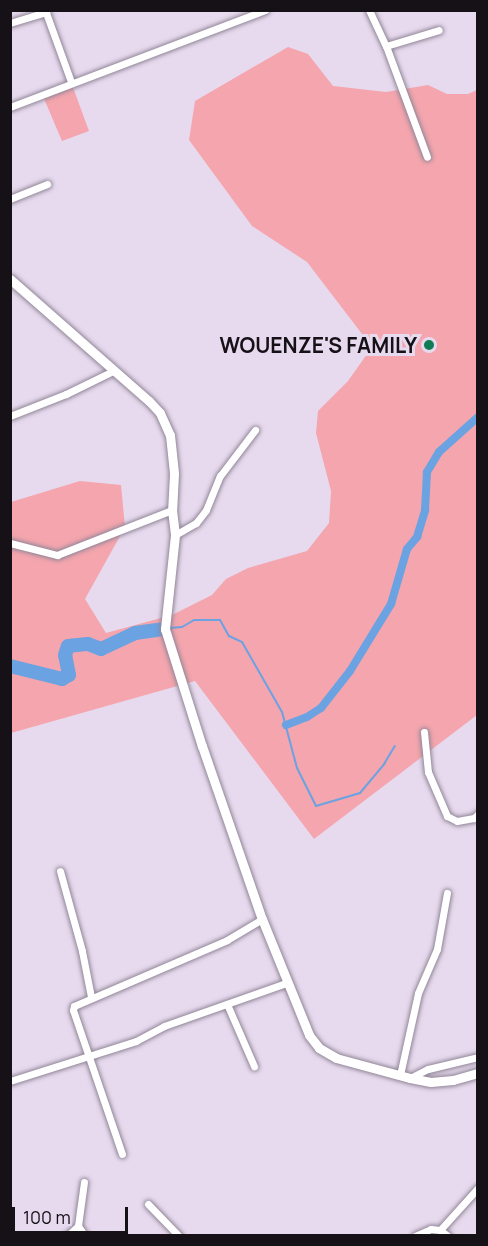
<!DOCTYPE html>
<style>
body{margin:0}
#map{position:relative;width:488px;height:1246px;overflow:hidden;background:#e7daee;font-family:Manrope,sans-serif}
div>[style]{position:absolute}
.green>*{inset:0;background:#f4a5ad}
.stream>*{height:2px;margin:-1px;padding:0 1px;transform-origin:1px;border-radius:1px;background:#6aa2e2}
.canal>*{height:8px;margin:-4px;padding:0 4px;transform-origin:4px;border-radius:4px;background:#6aa2e2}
.river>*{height:14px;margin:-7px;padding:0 7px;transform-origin:7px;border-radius:7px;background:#6aa2e2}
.roads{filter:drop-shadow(0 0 2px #918698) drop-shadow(0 0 2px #918698)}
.minor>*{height:7px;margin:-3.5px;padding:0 3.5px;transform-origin:3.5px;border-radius:3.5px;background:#fff}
.secondary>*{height:9px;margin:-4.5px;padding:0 4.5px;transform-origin:4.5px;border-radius:4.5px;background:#fff}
.dots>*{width:16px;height:16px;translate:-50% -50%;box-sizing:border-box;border:3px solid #e7daee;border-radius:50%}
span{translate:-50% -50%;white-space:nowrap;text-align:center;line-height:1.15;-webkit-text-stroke:6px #e7daee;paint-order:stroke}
.poi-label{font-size:21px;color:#151117;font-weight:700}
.right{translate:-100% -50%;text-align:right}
.frame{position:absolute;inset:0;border:12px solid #151117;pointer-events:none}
.scale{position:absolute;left:12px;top:1207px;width:116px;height:27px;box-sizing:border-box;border:3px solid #151117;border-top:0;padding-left:8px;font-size:18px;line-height:21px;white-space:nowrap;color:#151117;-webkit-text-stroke:4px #e7daee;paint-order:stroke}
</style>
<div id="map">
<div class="green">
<div style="clip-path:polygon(288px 47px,308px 54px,333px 86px,386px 92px,428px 85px,447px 94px,468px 94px,477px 90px,477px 715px,314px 839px,195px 681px,11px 733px,11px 502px,80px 481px,121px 485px,125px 527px,85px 599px,106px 633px,172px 615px,212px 595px,226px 579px,248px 568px,307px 551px,329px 523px,331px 491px,316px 433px,318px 411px,348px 381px,372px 347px,307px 262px,252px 226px,189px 140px,195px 101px)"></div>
<div style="clip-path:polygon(71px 82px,89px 131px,62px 141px,42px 94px)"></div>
</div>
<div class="stream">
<div style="left:169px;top:628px;width:13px;rotate:-4deg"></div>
<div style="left:182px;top:627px;width:14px;rotate:-30deg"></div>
<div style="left:194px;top:620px;width:26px"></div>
<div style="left:220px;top:620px;width:18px;rotate:61deg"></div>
<div style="left:229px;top:636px;width:14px;rotate:25deg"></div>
<div style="left:242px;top:642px;width:81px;rotate:60.3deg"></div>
<div style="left:282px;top:712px;width:58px;rotate:75deg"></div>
<div style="left:297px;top:768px;width:42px;rotate:63.4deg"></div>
<div style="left:316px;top:806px;width:46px;rotate:-16.5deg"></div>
<div style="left:360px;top:793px;width:38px;rotate:-50deg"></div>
<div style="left:384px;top:764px;width:21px;rotate:-59deg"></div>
</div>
<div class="canal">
<div style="left:286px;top:725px;width:22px;rotate:-21deg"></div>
<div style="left:307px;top:717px;width:17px;rotate:-33deg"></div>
<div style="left:321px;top:708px;width:47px;rotate:-51.9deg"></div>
<div style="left:350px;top:671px;width:79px;rotate:-58.5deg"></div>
<div style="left:391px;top:604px;width:57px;rotate:-73.8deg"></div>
<div style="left:407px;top:549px;width:16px;rotate:-50deg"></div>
<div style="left:417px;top:537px;width:28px;rotate:-73deg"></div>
<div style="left:425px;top:510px;width:38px;rotate:-87deg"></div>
<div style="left:427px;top:472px;width:23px;rotate:-59deg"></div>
<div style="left:439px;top:452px;width:52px;rotate:-41.9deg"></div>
</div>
<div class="river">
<div style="left:10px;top:666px;width:54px;rotate:14deg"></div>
<div style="left:62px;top:679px;width:8px;rotate:-30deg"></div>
<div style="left:69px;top:675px;width:20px;rotate:-101deg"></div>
<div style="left:65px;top:655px;width:9px;rotate:-72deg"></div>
<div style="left:68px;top:646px;width:20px;rotate:-6deg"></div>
<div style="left:88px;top:644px;width:14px;rotate:21deg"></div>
<div style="left:101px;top:649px;width:38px;rotate:-25deg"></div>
<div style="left:135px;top:633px;width:30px;rotate:-8deg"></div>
</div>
<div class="roads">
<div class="minor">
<div style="left:45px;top:10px;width:77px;rotate:70.1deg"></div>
<div style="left:369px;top:10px;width:40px;rotate:65deg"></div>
<div style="left:386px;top:46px;width:118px;rotate:69.7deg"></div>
<div style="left:10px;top:23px;width:38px;rotate:-17deg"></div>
<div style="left:386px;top:46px;width:55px;rotate:-16.8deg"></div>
<div style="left:10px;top:107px;width:273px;rotate:-20.8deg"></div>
<div style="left:10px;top:199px;width:40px;rotate:-22deg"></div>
<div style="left:10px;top:416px;width:60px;rotate:-21.4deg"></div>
<div style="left:66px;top:394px;width:52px;rotate:-26.1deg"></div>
<div style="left:175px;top:535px;width:24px;rotate:-30deg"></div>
<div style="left:196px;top:523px;width:16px;rotate:-52deg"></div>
<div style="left:206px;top:510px;width:37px;rotate:-68deg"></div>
<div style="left:220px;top:476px;width:58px;rotate:-52.7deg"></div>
<div style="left:10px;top:543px;width:49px;rotate:14.3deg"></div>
<div style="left:57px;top:555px;width:123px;rotate:-21.4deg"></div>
<div style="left:424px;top:732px;width:40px;rotate:84.3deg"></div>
<div style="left:428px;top:772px;width:48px;rotate:66.6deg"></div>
<div style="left:447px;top:816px;width:11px;rotate:27deg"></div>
<div style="left:457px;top:821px;width:17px;rotate:-10deg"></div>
<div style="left:474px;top:818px;width:6px;rotate:-45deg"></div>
<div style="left:60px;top:871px;width:83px;rotate:74.6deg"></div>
<div style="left:82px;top:951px;width:47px;rotate:78.9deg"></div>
<div style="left:227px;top:1004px;width:68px;rotate:66.5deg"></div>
<div style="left:400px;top:1075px;width:84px;rotate:-77.6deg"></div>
<div style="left:418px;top:993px;width:48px;rotate:-66.6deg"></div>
<div style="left:437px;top:949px;width:57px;rotate:-79.9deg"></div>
<div style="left:410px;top:1078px;width:20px;rotate:-27deg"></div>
<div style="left:428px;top:1069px;width:51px;rotate:-13.5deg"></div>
<div style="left:10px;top:1081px;width:132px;rotate:-17.6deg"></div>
<div style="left:136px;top:1041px;width:32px;rotate:-28deg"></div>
<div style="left:164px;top:1026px;width:129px;rotate:-19.4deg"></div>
<div style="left:122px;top:1154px;width:152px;rotate:-108.8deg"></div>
<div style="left:73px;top:1010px;width:4px;rotate:-76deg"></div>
<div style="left:74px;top:1006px;width:167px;rotate:-23.3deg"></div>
<div style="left:227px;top:940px;width:41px;rotate:-31deg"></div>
<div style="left:84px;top:1182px;width:44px;rotate:97.8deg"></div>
<div style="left:78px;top:1226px;width:12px;rotate:55deg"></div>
<div style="left:148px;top:1204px;width:45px;rotate:45.9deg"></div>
<div style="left:440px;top:1230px;width:57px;rotate:-47.9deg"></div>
<div style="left:67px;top:1236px;width:15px;rotate:-42deg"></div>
<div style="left:415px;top:1236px;width:17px;rotate:-24deg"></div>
<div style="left:431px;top:1229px;width:9px;rotate:6deg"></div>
<div style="left:440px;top:1230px;width:10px;rotate:37deg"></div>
</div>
<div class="secondary">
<div style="left:10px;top:279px;width:185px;rotate:41.3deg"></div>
<div style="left:149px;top:401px;width:16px;rotate:47deg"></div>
<div style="left:160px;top:413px;width:24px;rotate:66deg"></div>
<div style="left:170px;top:435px;width:39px;rotate:84deg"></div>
<div style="left:174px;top:474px;width:36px;rotate:93deg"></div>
<div style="left:172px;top:510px;width:25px;rotate:83deg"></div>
<div style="left:175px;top:535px;width:95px;rotate:96.1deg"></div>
<div style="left:165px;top:629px;width:123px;rotate:72.5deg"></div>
<div style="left:202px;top:746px;width:183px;rotate:70.9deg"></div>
<div style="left:262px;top:919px;width:125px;rotate:67.9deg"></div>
<div style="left:309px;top:1035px;width:16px;rotate:52deg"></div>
<div style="left:319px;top:1048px;width:20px;rotate:30deg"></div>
<div style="left:336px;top:1058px;width:77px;rotate:15.1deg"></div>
<div style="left:410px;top:1078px;width:21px;rotate:11deg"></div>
<div style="left:431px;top:1082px;width:22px;rotate:-5deg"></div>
<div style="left:453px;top:1080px;width:26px;rotate:-16deg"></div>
</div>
</div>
<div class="dots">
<div style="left:429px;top:345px;background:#107c56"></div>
</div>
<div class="poi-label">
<span class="right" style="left:417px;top:345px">WOUENZE'S FAMILY</span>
</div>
<div class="frame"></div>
<div class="scale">100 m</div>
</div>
